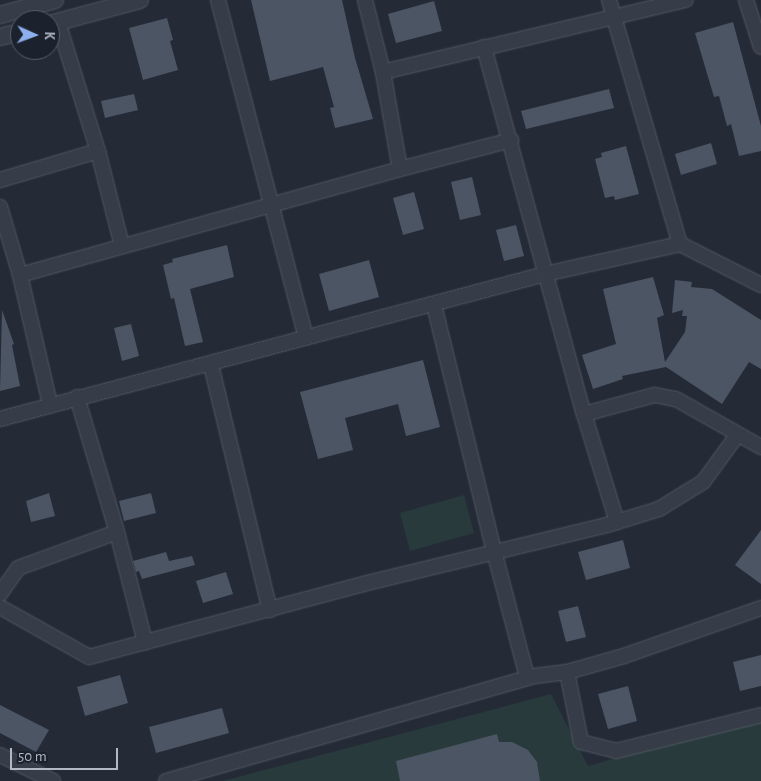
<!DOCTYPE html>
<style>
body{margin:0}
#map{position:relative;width:761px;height:781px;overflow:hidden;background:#242b37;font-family:"Alegreya Sans",sans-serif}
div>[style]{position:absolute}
.green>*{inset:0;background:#283a3b}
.building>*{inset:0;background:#4c5563}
.roads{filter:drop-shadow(0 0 1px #525863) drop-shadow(0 0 1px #525863)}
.minor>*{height:14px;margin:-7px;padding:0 7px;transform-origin:7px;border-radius:7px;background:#373d48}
.tertiary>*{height:16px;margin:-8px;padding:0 8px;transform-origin:8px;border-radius:8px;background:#373d48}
span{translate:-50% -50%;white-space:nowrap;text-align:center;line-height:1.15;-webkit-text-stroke:4px #1c222d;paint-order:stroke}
.north{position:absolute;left:10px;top:10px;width:50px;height:50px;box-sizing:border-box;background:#1c222d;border:1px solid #585e69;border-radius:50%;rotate:92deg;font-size:14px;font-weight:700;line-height:20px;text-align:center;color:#b2b8c4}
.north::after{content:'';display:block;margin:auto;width:18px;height:22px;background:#8eafed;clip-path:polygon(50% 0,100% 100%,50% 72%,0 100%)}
.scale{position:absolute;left:10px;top:748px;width:108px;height:22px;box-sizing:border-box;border:2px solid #b2b8c4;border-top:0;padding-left:6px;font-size:15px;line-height:18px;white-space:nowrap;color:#b2b8c4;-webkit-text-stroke:4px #1c222d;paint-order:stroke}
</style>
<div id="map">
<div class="green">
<div style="clip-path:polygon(464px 495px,474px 533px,410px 551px,400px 513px)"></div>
<div style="clip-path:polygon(551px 694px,588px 766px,761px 717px,761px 781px,223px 781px)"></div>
</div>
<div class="building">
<div style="clip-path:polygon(251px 0,342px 0,355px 58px,373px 119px,335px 128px,330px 108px,334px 107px,323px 67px,270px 81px)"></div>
<div style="clip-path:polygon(434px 1px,442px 31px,396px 43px,388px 14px)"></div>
<div style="clip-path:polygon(167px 18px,173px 40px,170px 41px,178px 70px,143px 80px,129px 28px)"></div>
<div style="clip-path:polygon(733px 22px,761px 126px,761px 151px,739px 156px,731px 124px,727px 126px,719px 96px,714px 97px,695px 33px)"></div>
<div style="clip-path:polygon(609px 89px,614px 108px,526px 129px,521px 111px)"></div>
<div style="clip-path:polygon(134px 94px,138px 110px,105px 118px,101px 101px)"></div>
<div style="clip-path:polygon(711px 143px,717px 164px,681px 175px,675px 154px)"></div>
<div style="clip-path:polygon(626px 146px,639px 194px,615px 200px,614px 196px,605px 198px,595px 159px,602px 157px,601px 153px)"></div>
<div style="clip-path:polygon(472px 177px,481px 215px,460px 220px,451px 182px)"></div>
<div style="clip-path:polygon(414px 192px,424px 229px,403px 235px,393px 198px)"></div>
<div style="clip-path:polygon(516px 225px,524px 256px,504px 261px,496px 230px)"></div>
<div style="clip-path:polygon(227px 245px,234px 277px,190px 289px,203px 342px,185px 346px,174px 298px,171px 299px,163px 265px,173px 262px,172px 259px)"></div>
<div style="clip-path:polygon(369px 260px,379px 297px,329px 311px,319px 274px)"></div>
<div style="clip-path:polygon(653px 277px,664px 315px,657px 318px,665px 362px,685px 332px,687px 316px,682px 316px,683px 310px,672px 313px,675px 280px,692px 282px,691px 287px,712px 289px,761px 320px,761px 369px,749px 362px,722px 404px,666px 367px,622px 376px,623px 379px,593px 389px,582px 355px,616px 344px,603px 289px)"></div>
<div style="clip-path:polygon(2px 310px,14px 344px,12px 345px,20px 386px,0 391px)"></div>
<div style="clip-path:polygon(131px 324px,139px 356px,122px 361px,114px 328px)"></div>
<div style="clip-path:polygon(423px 360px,440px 427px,406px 436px,398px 404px,345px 418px,353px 450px,318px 459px,300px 392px)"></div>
<div style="clip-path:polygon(49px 493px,55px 516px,31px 522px,26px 501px)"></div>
<div style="clip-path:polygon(151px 493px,156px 513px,124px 521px,119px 501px)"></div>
<div style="clip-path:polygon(761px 530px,761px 584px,735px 565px)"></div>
<div style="clip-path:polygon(623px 540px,630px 568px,586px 580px,578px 552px)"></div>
<div style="clip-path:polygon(166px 552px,169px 561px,192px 556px,195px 565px,142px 579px,139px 571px,136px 572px,133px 561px)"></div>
<div style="clip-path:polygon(226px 572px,233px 594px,203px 603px,196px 581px)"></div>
<div style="clip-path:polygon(578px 606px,586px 637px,566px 642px,558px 611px)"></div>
<div style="clip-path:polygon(761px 655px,761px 686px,740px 691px,733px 662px)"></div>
<div style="clip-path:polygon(120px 675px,128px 703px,85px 716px,77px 687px)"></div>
<div style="clip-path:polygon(628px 686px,637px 721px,608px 729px,598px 694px)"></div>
<div style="clip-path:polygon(0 705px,49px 730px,36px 752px,0 733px)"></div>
<div style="clip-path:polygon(222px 708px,229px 733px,156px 753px,149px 727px)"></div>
<div style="clip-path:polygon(497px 734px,499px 742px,512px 742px,528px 750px,537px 762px,540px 781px,400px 781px,396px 761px)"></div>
</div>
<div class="roads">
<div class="minor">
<div style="left:218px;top:0;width:349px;rotate:75.4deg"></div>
<div style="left:365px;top:0;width:74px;rotate:76deg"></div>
<div style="left:383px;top:72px;width:98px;rotate:80.1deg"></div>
<div style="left:609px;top:0;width:254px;rotate:73.8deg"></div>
<div style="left:680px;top:244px;width:91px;rotate:26.8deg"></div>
<div style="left:746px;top:0;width:49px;rotate:72.3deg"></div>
<div style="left:58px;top:22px;width:135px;rotate:72.8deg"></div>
<div style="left:98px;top:151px;width:98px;rotate:75.8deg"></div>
<div style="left:484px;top:47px;width:380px;rotate:74.8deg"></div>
<div style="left:584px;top:414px;width:73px;rotate:-15deg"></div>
<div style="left:655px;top:395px;width:21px;rotate:11deg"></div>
<div style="left:676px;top:399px;width:98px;rotate:29.5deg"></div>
<div style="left:383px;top:72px;width:311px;rotate:-13.4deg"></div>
<div style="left:0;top:180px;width:102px;rotate:-16.5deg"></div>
<div style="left:0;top:207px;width:71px;rotate:73.6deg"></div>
<div style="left:434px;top:305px;width:253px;rotate:76.3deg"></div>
<div style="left:494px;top:551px;width:130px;rotate:75.3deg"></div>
<div style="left:527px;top:677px;width:40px;rotate:-7.1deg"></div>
<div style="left:211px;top:365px;width:252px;rotate:76.5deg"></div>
<div style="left:77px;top:397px;width:141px;rotate:73.5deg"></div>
<div style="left:117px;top:532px;width:114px;rotate:75.7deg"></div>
<div style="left:50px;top:404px;width:132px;rotate:-103.1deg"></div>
<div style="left:20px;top:275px;width:395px;rotate:-15.6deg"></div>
<div style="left:400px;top:169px;width:115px;rotate:-14.6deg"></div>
<div style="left:584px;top:414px;width:113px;rotate:73deg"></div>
<div style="left:0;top:419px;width:564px;rotate:-14.9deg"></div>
<div style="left:545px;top:274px;width:138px;rotate:-12.5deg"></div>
<div style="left:0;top:594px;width:32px;rotate:-55deg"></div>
<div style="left:18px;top:568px;width:105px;rotate:-20deg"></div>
<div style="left:0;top:607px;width:102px;rotate:29.3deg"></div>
<div style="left:89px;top:657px;width:284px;rotate:-14.9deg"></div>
<div style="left:363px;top:584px;width:251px;rotate:-13.6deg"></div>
<div style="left:607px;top:525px;width:54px;rotate:-17.1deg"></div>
<div style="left:659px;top:509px;width:52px;rotate:-31.5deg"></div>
<div style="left:703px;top:482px;width:59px;rotate:-53.9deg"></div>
<div style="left:761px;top:608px;width:145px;rotate:160.7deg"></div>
<div style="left:624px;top:656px;width:59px;rotate:164.3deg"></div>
<div style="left:567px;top:672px;width:71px;rotate:78.7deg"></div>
<div style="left:581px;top:742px;width:36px;rotate:14deg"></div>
<div style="left:616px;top:751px;width:149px;rotate:-13.9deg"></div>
<div style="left:0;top:755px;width:59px;rotate:26.1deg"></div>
<div style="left:166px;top:781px;width:379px;rotate:-15.9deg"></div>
</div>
<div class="tertiary">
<div style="left:0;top:15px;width:57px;rotate:-15.3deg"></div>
<div style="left:50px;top:24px;width:93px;rotate:-14.9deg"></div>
<div style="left:0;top:37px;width:21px;rotate:-14deg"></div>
</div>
</div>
<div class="north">K</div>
<div class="scale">50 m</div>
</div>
